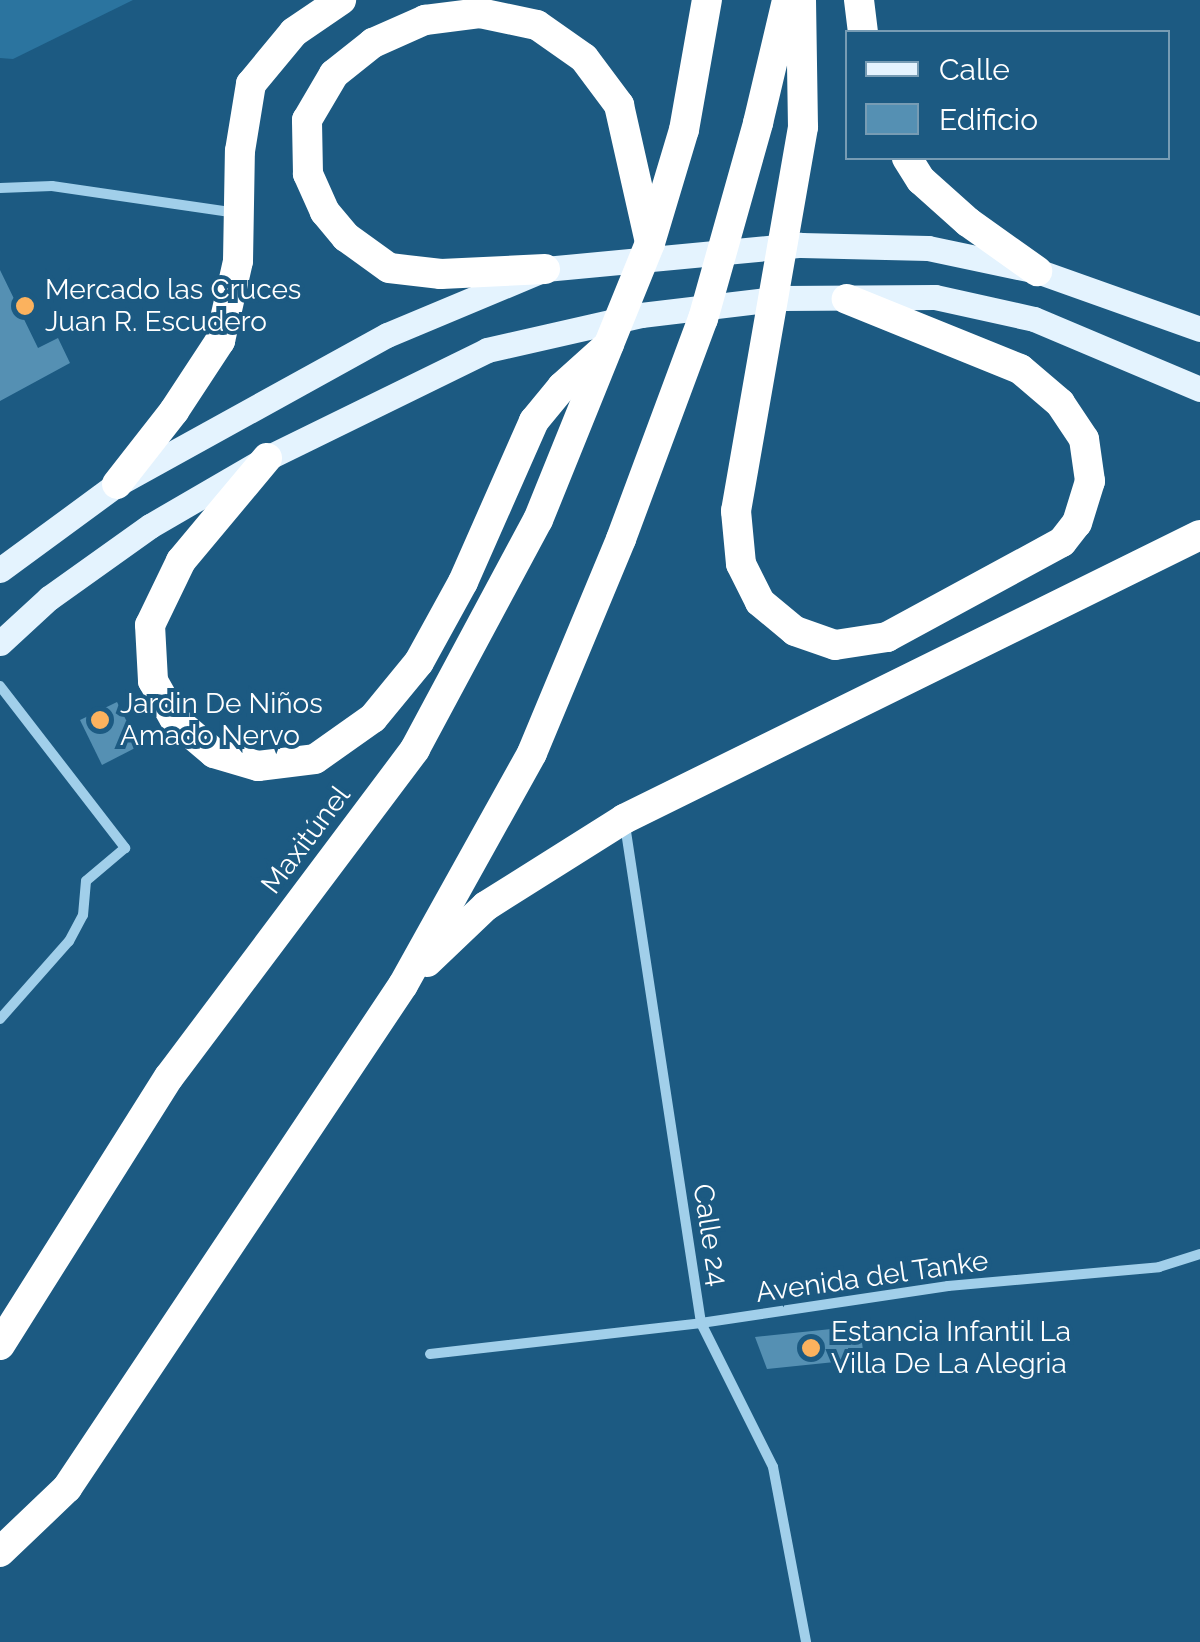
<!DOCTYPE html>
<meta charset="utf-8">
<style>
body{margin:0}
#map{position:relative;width:1200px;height:1642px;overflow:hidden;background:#1c5a82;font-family:Raleway,sans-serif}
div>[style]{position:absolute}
.green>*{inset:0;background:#2b749f}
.building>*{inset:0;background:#5590b3}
.minor>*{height:10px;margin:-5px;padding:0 5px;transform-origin:5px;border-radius:5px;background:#a1cfea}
.primary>*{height:25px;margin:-12.5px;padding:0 12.5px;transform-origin:12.5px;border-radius:12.5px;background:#e4f3fe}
.motorway>*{height:30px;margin:-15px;padding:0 15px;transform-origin:15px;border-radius:15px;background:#fff}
.motorway-bridge>*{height:30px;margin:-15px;padding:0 15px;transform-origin:15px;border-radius:15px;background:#fff}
.dots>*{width:28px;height:28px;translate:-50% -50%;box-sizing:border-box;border:5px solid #1c5a82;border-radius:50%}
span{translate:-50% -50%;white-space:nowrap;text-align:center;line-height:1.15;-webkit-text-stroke:8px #1c5a82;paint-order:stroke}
.poi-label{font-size:28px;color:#fff}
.left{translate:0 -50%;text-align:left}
.street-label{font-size:28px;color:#fff}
.legend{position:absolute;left:845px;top:30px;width:325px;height:130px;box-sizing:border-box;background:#1c5a82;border:2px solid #779cb4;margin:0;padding:12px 18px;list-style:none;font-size:30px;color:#fff}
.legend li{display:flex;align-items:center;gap:20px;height:50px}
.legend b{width:50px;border:2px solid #779cb4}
</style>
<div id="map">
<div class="green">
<div style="clip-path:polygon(0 0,133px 0,13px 59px,0 58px)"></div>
</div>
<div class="building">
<div style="clip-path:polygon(0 270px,38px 348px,58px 338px,70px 363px,0 401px)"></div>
<div style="clip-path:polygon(117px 702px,139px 746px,102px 765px,80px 720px)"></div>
<div style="clip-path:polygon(860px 1326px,864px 1359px,767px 1369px,755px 1337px)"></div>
</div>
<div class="minor">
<div style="left:0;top:188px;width:52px;rotate:-2.2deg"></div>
<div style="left:52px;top:186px;width:187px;rotate:8.3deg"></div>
<div style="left:0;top:686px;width:205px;rotate:52.3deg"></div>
<div style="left:125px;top:848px;width:51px;rotate:139.8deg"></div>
<div style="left:86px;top:881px;width:34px;rotate:95deg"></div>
<div style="left:83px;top:915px;width:30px;rotate:118deg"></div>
<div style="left:69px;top:941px;width:104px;rotate:131.5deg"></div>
<div style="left:625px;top:825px;width:504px;rotate:81.32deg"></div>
<div style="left:701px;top:1323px;width:161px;rotate:63.4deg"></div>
<div style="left:773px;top:1467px;width:178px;rotate:79.3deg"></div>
<div style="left:430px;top:1354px;width:273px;rotate:-6.5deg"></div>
<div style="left:701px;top:1323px;width:250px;rotate:-8.5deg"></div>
<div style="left:948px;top:1286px;width:212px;rotate:-5.1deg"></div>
<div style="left:1159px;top:1267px;width:43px;rotate:-17.6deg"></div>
</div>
<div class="primary">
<div style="left:0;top:570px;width:145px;rotate:-36.3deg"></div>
<div style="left:117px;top:484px;width:308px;rotate:-28.9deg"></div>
<div style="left:387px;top:335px;width:171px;rotate:-22.7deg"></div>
<div style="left:545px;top:269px;width:257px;rotate:-5.4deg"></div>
<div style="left:801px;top:245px;width:127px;rotate:1.4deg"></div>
<div style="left:928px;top:248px;width:111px;rotate:11.9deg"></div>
<div style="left:1037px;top:271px;width:173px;rotate:19.6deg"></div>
<div style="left:0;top:643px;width:67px;rotate:-42.6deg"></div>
<div style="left:49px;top:598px;width:124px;rotate:-35.5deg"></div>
<div style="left:150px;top:526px;width:135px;rotate:-30.2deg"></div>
<div style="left:267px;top:458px;width:245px;rotate:-26.1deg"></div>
<div style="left:487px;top:350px;width:158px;rotate:-12.8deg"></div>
<div style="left:641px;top:315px;width:143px;rotate:-6.8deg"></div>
<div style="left:783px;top:298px;width:152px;rotate:-0.4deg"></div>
<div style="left:935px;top:297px;width:101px;rotate:12.5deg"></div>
<div style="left:1034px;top:319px;width:180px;rotate:22.9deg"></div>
</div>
<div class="motorway">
<div style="left:801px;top:0;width:127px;rotate:89.1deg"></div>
<div style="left:859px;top:0;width:32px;rotate:83deg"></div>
<div style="left:758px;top:123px;width:126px;rotate:-76.7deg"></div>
<div style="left:684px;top:130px;width:132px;rotate:-80deg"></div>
<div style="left:907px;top:158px;width:26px;rotate:58deg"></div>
<div style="left:921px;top:180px;width:63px;rotate:41.8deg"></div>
<div style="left:968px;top:222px;width:85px;rotate:35.4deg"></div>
<div style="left:545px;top:269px;width:104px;rotate:177.2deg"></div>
<div style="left:441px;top:274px;width:52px;rotate:-173.4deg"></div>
<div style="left:389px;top:268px;width:53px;rotate:-144.2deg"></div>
<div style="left:346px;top:237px;width:33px;rotate:-130deg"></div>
<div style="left:325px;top:212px;width:42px;rotate:-114.1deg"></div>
<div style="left:308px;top:174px;width:54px;rotate:-91.1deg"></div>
<div style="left:307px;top:120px;width:53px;rotate:-59.6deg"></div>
<div style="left:334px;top:74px;width:50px;rotate:-38.5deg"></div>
<div style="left:373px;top:43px;width:57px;rotate:-23.9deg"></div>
<div style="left:425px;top:20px;width:55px;rotate:-7.3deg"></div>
<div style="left:480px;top:13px;width:58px;rotate:11.9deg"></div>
<div style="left:537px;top:25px;width:57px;rotate:35.1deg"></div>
<div style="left:584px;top:58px;width:59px;rotate:53.3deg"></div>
<div style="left:619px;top:105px;width:141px;rotate:77.3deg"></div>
<div style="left:267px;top:458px;width:134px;rotate:129.9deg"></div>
<div style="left:181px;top:561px;width:71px;rotate:115.8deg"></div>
<div style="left:150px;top:625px;width:56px;rotate:86.9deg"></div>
<div style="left:153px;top:681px;width:45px;rotate:60.6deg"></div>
<div style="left:175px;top:720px;width:51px;rotate:40.2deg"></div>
<div style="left:214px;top:753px;width:46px;rotate:16.5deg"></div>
<div style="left:258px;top:766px;width:57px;rotate:-7deg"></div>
<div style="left:315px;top:759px;width:71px;rotate:-35.3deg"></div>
<div style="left:373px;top:718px;width:72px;rotate:-50.6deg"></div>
<div style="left:419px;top:662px;width:91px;rotate:-61.2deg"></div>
<div style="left:463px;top:582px;width:176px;rotate:-66.2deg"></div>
<div style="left:534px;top:421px;width:44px;rotate:-50.5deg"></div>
<div style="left:562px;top:387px;width:57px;rotate:-42.1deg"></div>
<div style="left:117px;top:484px;width:93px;rotate:-52deg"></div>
<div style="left:174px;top:411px;width:84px;rotate:-56.7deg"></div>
<div style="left:220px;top:341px;width:82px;rotate:-77.3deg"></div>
<div style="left:238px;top:261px;width:110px;rotate:-89deg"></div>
<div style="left:240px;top:151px;width:68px;rotate:-80.7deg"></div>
<div style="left:251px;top:84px;width:67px;rotate:-50.4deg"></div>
<div style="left:294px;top:32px;width:57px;rotate:-34.2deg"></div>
<div style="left:736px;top:511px;width:53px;rotate:84.6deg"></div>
<div style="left:741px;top:564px;width:42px;rotate:63.4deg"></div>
<div style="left:760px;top:602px;width:45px;rotate:39.6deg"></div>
<div style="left:795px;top:631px;width:42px;rotate:19.3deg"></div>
<div style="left:835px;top:645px;width:53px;rotate:-8.7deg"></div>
<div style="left:887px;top:637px;width:199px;rotate:-28.5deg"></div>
<div style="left:1062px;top:542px;width:24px;rotate:-52deg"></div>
<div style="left:1077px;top:523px;width:44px;rotate:-72.8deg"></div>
<div style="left:1090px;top:481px;width:42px;rotate:-98.1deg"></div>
<div style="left:1084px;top:439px;width:43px;rotate:-123.7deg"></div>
<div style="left:1060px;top:403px;width:52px;rotate:-139.6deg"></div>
<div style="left:1020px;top:369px;width:187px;rotate:-158deg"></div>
<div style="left:427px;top:962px;width:81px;rotate:-43.5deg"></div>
<div style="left:486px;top:906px;width:163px;rotate:-32.2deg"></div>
<div style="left:624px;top:819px;width:642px;rotate:-26.25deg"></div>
<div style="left:0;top:1345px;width:317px;rotate:-57.8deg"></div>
<div style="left:169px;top:1077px;width:410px;rotate:-53.1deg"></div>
<div style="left:415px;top:749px;width:260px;rotate:-61.8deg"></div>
<div style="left:538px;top:520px;width:190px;rotate:-68deg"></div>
<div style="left:0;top:1552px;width:93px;rotate:-43.7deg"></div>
<div style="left:67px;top:1488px;width:605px;rotate:-56.26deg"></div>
<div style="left:403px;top:985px;width:265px;rotate:-60.9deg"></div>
<div style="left:532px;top:753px;width:232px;rotate:-67.4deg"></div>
</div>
<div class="motorway-bridge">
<div style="left:609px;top:344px;width:109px;rotate:-67.9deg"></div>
<div style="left:650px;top:243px;width:118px;rotate:-73.3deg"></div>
<div style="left:736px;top:511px;width:390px;rotate:-80.1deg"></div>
<div style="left:621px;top:539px;width:235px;rotate:-69.6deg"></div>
<div style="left:703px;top:319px;width:204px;rotate:-74.3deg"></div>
</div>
<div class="dots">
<div style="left:25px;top:306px;background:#fbb25e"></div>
<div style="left:100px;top:720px;background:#fbb25e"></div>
<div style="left:811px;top:1348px;background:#fbb25e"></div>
</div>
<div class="poi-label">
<span class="left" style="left:45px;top:306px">Mercado las Cruces<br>Juan R. Escudero</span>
<span class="left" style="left:120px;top:720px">Jardin De Niños<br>Amado Nervo</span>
<span class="left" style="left:831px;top:1348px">Estancia Infantil La<br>Villa De La Alegria</span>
</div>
<div class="street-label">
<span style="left:306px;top:840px;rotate:-53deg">Maxitúnel</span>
<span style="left:710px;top:1235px;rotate:81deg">Calle 24</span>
<span style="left:872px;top:1277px;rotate:-8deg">Avenida del Tanke</span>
</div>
<ul class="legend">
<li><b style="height:12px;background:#e4f3fe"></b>Calle</li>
<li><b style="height:28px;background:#5590b3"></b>Edificio</li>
</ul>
</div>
